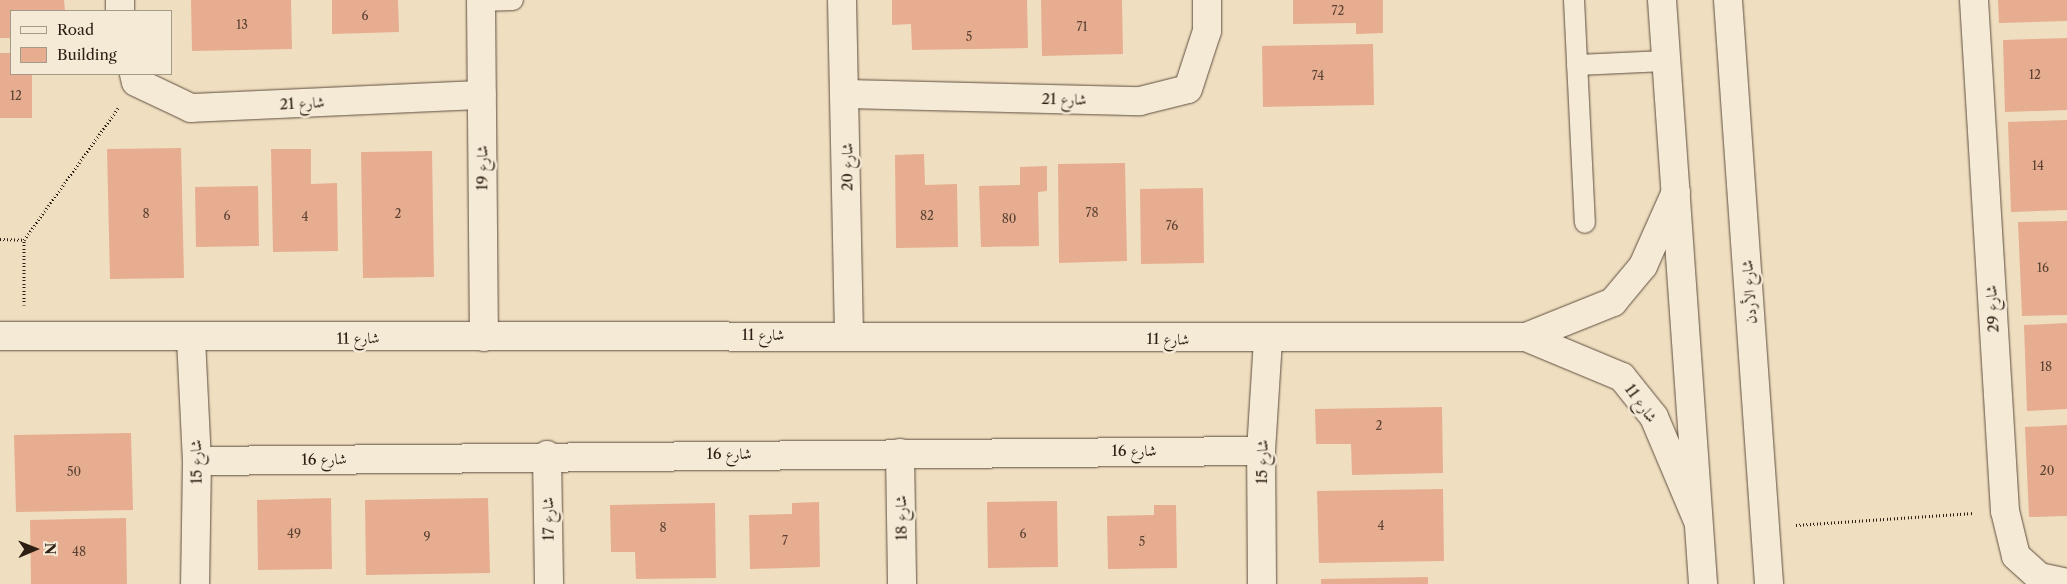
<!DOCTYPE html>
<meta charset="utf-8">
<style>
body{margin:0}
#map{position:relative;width:2067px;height:584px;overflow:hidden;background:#f0dec0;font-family:"Libre Caslon Text",Amiri,serif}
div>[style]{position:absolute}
.building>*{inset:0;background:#e6ad90}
.path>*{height:3px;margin-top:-1.5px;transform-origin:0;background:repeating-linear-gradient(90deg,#2d1f14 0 1px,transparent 0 3.5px)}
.roads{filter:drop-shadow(0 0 1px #5e4f3f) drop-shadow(0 0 1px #5e4f3f)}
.service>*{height:20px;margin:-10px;padding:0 10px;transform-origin:10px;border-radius:10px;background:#f5ead6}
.minor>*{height:28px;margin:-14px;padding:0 14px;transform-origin:14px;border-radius:14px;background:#f5ead6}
.tertiary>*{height:28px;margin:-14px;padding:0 14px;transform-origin:14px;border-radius:14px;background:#f5ead6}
.secondary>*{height:28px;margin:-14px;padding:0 14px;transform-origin:14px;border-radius:14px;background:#f5ead6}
span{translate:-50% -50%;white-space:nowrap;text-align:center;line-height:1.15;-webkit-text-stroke:5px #f5ead6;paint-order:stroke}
.number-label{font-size:12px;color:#5b4233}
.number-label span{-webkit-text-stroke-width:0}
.street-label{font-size:15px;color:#2d1f14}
.legend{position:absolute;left:10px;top:10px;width:162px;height:65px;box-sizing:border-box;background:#f5ead6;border:1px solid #a59988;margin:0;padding:6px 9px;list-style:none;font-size:15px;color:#2d1f14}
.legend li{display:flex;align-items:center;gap:10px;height:25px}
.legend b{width:25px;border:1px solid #a59988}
.north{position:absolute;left:10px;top:524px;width:50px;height:50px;-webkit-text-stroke:4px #f5ead6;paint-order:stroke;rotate:89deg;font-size:14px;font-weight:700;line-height:20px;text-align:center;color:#2d1f14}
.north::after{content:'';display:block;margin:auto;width:18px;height:22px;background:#2d1f14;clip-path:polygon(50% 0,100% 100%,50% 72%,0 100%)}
</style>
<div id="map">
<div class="building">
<div style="clip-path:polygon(0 0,64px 0,65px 11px,11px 11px,11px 38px,0 38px)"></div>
<div style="clip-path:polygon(191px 0,291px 0,292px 49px,192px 51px)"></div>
<div style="clip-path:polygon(332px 0,398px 0,399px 32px,332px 34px)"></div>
<div style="clip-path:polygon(892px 0,1027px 0,1028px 48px,912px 50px,911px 24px,892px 25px)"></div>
<div style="clip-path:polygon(1041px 0,1122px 0,1123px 54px,1042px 56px)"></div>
<div style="clip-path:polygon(1293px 0,1383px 0,1383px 33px,1356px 34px,1356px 23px,1293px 24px)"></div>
<div style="clip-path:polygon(1998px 0,2067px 0,2067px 21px,1999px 23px)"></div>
<div style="clip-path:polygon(2067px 38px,2067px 110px,2005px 112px,2003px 40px)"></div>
<div style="clip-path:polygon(1373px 44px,1374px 105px,1263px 107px,1262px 46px)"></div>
<div style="clip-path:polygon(0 53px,11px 53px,11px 74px,32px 74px,32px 118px,0 118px)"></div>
<div style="clip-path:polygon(2067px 120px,2067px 210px,2011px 212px,2008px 122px)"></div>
<div style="clip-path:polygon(181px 148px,184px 278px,110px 279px,107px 149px)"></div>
<div style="clip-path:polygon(271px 149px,311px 149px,311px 184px,337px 183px,338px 251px,273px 252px)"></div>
<div style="clip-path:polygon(432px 151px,434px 277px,363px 278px,361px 152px)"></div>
<div style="clip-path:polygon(924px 154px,925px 185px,957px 184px,958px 247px,896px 248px,895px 155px)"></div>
<div style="clip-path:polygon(1125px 163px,1127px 261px,1059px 263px,1058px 164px)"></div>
<div style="clip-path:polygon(1047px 166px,1047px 191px,1038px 192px,1039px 246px,981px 247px,979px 186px,1020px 185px,1020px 167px)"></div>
<div style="clip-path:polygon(258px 186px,259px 246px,196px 247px,195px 187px)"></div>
<div style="clip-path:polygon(1203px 188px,1204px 263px,1141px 264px,1140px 189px)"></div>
<div style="clip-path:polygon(2067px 221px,2067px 315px,2022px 316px,2018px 222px)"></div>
<div style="clip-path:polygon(2067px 323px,2067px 409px,2027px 411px,2024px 325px)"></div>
<div style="clip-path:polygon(1442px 407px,1443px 473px,1352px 475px,1351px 444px,1316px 444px,1315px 409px)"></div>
<div style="clip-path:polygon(2067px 425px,2067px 516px,2029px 517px,2025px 427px)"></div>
<div style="clip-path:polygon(131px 433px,133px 510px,16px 512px,14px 435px)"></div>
<div style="clip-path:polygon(1443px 489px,1444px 561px,1319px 563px,1317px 491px)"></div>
<div style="clip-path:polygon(331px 498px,332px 569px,258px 570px,257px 500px)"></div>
<div style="clip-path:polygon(488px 498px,490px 573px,366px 575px,365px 500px)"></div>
<div style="clip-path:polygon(1057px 501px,1058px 567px,988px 568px,987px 502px)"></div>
<div style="clip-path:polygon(819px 502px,820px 567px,750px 569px,749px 515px,792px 514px,792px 503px)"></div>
<div style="clip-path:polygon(715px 503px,716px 578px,636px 579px,635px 552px,611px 552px,610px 505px)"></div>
<div style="clip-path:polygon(1154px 505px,1176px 505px,1177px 568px,1108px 569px,1107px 516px,1154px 515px)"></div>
<div style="clip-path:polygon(126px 518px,127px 584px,31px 584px,30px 520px)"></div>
<div style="clip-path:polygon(1428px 577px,1428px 584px,1321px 584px,1321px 579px)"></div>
</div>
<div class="path">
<div style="left:0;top:239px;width:24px;rotate:2deg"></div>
<div style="left:24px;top:305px;width:65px;rotate:-90deg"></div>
<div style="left:24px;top:240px;width:163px;rotate:-54.5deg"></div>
<div style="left:1796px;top:525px;width:178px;rotate:-3.9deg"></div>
</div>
<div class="roads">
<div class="service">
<div style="left:1574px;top:0;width:223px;rotate:87.2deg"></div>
<div style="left:481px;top:1px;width:32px;rotate:-2deg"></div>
<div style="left:1577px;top:65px;width:89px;rotate:-2.6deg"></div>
</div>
<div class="minor">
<div style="left:481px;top:0;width:337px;rotate:89.5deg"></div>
<div style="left:842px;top:0;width:335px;rotate:88.8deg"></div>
<div style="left:1974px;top:0;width:512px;rotate:86.53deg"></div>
<div style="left:2005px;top:511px;width:46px;rotate:76.3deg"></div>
<div style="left:2016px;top:556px;width:31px;rotate:42deg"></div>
<div style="left:2039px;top:577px;width:29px;rotate:12deg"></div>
<div style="left:120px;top:11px;width:11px;rotate:-90deg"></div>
<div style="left:134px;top:74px;width:8px;rotate:76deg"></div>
<div style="left:136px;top:82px;width:61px;rotate:25.3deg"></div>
<div style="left:191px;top:108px;width:291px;rotate:-2.6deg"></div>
<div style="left:847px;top:94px;width:293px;rotate:1.4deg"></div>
<div style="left:1140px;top:101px;width:49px;rotate:-14deg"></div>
<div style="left:1188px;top:89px;width:61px;rotate:-71.9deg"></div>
<div style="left:1207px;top:31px;width:31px;rotate:-90deg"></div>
<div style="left:191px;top:339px;width:122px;rotate:87.2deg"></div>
<div style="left:197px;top:461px;width:123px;rotate:90.9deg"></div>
<div style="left:900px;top:453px;width:131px;rotate:89.1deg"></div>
<div style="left:547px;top:455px;width:129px;rotate:89.1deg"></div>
<div style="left:197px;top:461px;width:1064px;rotate:-0.54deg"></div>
<div style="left:1262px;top:584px;width:133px;rotate:-90.4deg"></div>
<div style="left:1261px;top:451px;width:111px;rotate:-86.4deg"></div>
</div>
<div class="tertiary">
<div style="left:0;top:336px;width:1526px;rotate:0.04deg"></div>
<div style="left:1526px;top:337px;width:94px;rotate:-21.9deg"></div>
<div style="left:1613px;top:302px;width:47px;rotate:-50.2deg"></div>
<div style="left:1643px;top:266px;width:81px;rotate:-66deg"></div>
<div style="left:1526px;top:337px;width:104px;rotate:22.6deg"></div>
<div style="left:1622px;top:377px;width:51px;rotate:51.3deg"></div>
<div style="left:1654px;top:417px;width:111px;rotate:67.1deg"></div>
</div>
<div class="secondary">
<div style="left:1662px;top:0;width:585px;rotate:85.98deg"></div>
<div style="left:1728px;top:0;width:585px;rotate:85.98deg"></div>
</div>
</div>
<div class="number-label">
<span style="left:1338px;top:11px">72</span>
<span style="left:365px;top:16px">6</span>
<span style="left:242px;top:25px">13</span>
<span style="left:1082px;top:27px">71</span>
<span style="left:969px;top:37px">5</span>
<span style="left:2035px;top:75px">12</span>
<span style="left:1318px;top:76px">74</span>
<span style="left:16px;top:96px">12</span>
<span style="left:2038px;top:166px">14</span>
<span style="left:1092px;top:213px">78</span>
<span style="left:146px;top:214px">8</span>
<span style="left:398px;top:214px">2</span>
<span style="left:227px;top:216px">6</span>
<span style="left:927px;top:216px">82</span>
<span style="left:305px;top:217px">4</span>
<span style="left:1009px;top:219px">80</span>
<span style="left:1172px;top:226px">76</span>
<span style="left:2043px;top:268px">16</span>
<span style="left:2046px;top:367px">18</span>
<span style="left:1379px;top:426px">2</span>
<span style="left:2047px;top:471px">20</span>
<span style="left:74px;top:472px">50</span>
<span style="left:1381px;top:526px">4</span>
<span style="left:663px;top:528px">8</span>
<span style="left:294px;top:534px">49</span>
<span style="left:1023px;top:534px">6</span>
<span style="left:427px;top:537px">9</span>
<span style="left:785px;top:541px">7</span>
<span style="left:1142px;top:542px">5</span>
<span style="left:79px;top:552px">48</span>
</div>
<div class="street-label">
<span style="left:1064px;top:99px;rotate:1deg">شارع 21</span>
<span style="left:302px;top:103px;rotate:-3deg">شارع 21</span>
<span style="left:847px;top:167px;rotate:-90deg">شارع 20</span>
<span style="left:482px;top:168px;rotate:-90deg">شارع 19</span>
<span style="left:1749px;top:292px;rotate:-94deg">شارع الأردن</span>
<span style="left:1992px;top:309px;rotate:-93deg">شارع 29</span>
<span style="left:763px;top:335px">شارع 11</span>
<span style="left:358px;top:338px;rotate:-1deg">شارع 11</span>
<span style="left:1168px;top:339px;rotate:1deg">شارع 11</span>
<span style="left:1641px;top:403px;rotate:54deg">شارع 11</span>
<span style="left:1134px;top:451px">شارع 16</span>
<span style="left:729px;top:454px">شارع 16</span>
<span style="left:324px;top:459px;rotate:-1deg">شارع 16</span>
<span style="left:196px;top:462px;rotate:-91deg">شارع 15</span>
<span style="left:1262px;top:462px;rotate:-89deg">شارع 15</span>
<span style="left:901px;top:518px;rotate:-91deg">شارع 18</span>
<span style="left:548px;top:519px;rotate:-91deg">شارع 17</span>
</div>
<ul class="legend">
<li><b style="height:6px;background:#f5ead6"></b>Road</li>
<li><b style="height:14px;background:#e6ad90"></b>Building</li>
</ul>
<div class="north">N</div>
</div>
